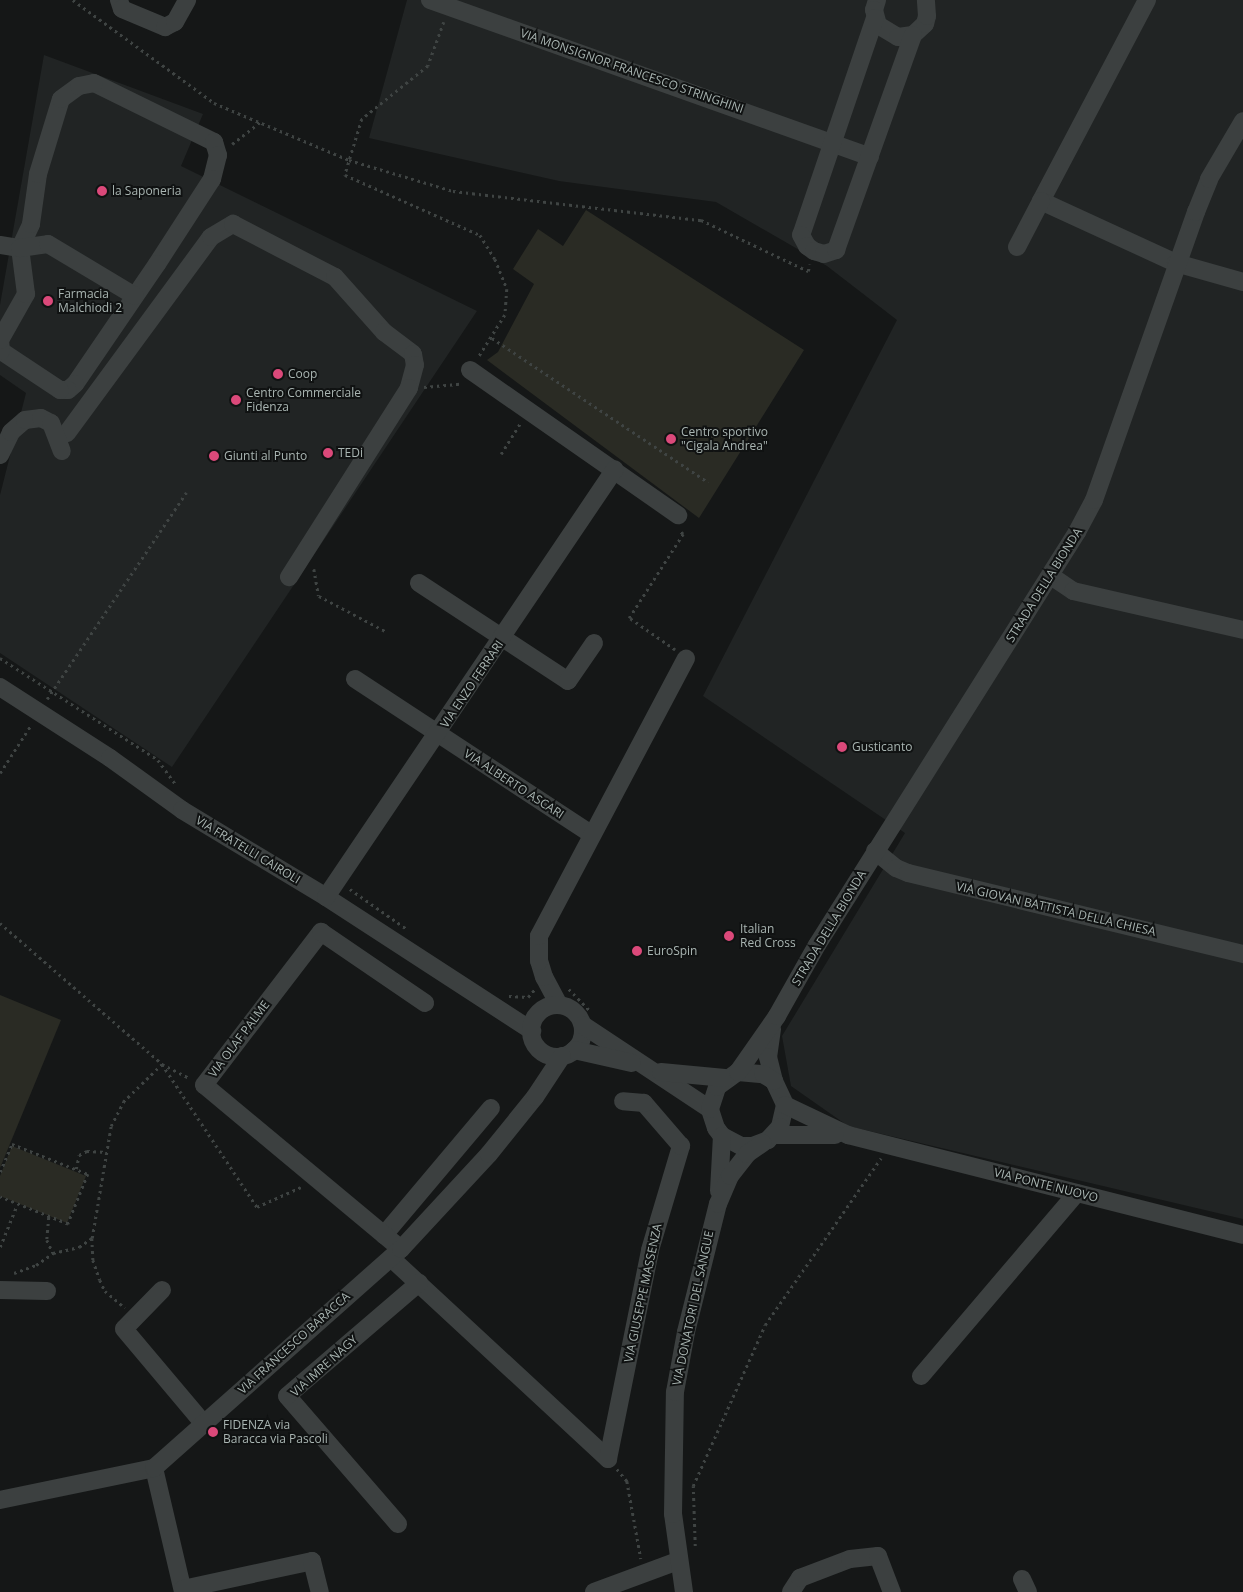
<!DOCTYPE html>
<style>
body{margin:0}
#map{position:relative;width:1243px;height:1592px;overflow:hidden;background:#151717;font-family:"Open Sans",sans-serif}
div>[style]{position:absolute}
.built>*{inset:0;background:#212424}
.green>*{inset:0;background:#2a2b24}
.path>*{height:2.5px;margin-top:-1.25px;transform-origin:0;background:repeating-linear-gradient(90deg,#3f4443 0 2.5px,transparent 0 6.5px)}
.minor>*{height:18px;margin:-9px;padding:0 9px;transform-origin:9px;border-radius:9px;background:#3c4040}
.minor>.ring{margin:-9px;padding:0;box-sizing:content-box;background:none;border:18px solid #3c4040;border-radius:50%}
.dots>*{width:14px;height:14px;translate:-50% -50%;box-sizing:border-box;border:2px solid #101212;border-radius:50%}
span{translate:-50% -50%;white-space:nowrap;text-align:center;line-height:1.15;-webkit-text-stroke:4px #101212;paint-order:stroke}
.street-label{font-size:12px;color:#a9b5b2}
.poi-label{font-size:12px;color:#a9b5b2}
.left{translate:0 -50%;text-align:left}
</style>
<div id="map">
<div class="built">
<div style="clip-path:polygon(407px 0,1243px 0,1243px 1219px,848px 1126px,791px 1086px,782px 1036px,905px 833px,703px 696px,897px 320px,827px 266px,716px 202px,559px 181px,369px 138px)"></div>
<div style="clip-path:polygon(44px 55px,203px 114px,181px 166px,477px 311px,172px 767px,0 653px,0 495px,26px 393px,0 375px,0 305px)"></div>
</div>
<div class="green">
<div style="clip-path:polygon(586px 210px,804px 350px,699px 518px,487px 360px,498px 352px,534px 284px,513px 269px,538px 229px,563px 246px)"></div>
<div style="clip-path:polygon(0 995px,61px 1020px,0 1168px)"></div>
<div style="clip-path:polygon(12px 1146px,86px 1176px,67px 1223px,0 1196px,0 1176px)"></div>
</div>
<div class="path">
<div style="left:73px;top:0;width:175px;rotate:36.1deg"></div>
<div style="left:214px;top:103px;width:147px;rotate:22.9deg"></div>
<div style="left:349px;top:160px;width:109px;rotate:16.6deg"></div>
<div style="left:453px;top:191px;width:250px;rotate:6.7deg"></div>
<div style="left:701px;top:220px;width:119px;rotate:25.5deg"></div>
<div style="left:808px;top:271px;width:7px;rotate:-74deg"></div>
<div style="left:444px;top:22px;width:47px;rotate:110deg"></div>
<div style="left:428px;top:66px;width:85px;rotate:141.2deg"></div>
<div style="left:362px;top:119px;width:59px;rotate:106.9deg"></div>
<div style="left:345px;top:175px;width:148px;rotate:24deg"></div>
<div style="left:480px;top:235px;width:28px;rotate:58deg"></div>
<div style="left:495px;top:259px;width:32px;rotate:68deg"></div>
<div style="left:507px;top:289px;width:26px;rotate:94deg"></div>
<div style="left:505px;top:315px;width:51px;rotate:122.1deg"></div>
<div style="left:232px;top:144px;width:36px;rotate:-38deg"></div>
<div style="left:492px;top:338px;width:260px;rotate:33.7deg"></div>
<div style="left:424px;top:387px;width:36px;rotate:-5deg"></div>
<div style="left:501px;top:454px;width:36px;rotate:-58deg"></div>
<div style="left:314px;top:569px;width:27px;rotate:80deg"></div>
<div style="left:319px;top:596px;width:77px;rotate:27.9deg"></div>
<div style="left:675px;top:650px;width:56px;rotate:-145.2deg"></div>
<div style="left:629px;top:618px;width:100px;rotate:-57.3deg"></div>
<div style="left:683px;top:534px;width:6px;rotate:-141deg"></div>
<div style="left:0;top:658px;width:188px;rotate:32.8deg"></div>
<div style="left:158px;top:760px;width:31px;rotate:54deg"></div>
<div style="left:47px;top:699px;width:249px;rotate:-56deg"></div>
<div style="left:0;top:773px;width:57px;rotate:-57.1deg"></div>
<div style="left:350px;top:889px;width:70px;rotate:35.1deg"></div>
<div style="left:0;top:923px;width:215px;rotate:41deg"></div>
<div style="left:162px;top:1064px;width:172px;rotate:56.4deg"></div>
<div style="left:257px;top:1207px;width:48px;rotate:-24.4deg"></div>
<div style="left:569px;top:989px;width:29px;rotate:46deg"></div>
<div style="left:509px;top:996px;width:19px;rotate:3deg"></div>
<div style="left:528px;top:997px;width:11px;rotate:-49deg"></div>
<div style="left:76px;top:1169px;width:14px;rotate:-78deg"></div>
<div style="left:79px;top:1155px;width:9px;rotate:-27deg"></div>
<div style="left:87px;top:1151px;width:20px;rotate:3deg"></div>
<div style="left:0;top:1172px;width:30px;rotate:-67deg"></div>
<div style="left:12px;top:1144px;width:82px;rotate:21.5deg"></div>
<div style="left:88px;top:1174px;width:54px;rotate:111.8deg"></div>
<div style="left:68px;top:1224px;width:73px;rotate:-158.3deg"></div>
<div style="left:49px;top:1217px;width:23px;rotate:95deg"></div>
<div style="left:47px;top:1240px;width:14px;rotate:65deg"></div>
<div style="left:92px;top:1238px;width:22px;rotate:87deg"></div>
<div style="left:93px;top:1260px;width:21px;rotate:71deg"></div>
<div style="left:100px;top:1280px;width:12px;rotate:66deg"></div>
<div style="left:105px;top:1291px;width:26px;rotate:40deg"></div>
<div style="left:0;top:1247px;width:45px;rotate:-68deg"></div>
<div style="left:14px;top:1273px;width:23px;rotate:-20deg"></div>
<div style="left:36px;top:1265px;width:21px;rotate:-35deg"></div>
<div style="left:53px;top:1253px;width:27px;rotate:-13deg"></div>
<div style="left:79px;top:1247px;width:16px;rotate:-35deg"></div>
<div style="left:92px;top:1238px;width:114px;rotate:-80.4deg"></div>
<div style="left:111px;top:1126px;width:27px;rotate:-63deg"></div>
<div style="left:123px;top:1102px;width:54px;rotate:-44.3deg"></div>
<div style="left:162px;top:1064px;width:31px;rotate:27deg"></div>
<div style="left:617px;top:1469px;width:16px;rotate:50deg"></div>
<div style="left:627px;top:1481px;width:79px;rotate:79.8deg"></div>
<div style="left:695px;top:1546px;width:60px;rotate:-91.9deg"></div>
<div style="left:693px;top:1486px;width:176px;rotate:-65.9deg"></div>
<div style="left:765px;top:1325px;width:203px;rotate:-55.2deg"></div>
</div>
<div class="minor">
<div style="left:119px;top:0;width:9px;rotate:72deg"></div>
<div style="left:122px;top:9px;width:47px;rotate:22.7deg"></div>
<div style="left:165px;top:27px;width:11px;rotate:-27deg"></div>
<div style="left:175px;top:22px;width:25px;rotate:-61deg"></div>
<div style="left:430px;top:0;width:467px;rotate:19.6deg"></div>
<div style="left:877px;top:0;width:10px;rotate:107deg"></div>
<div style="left:874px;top:10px;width:16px;rotate:75deg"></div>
<div style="left:878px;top:25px;width:23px;rotate:31deg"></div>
<div style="left:898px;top:37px;width:15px;rotate:-8deg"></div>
<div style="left:913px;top:35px;width:16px;rotate:-43deg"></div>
<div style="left:925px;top:24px;width:8px;rotate:-76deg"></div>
<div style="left:927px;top:16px;width:16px;rotate:-94deg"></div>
<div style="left:1147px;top:0;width:227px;rotate:117.8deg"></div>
<div style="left:1041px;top:201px;width:149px;rotate:24.7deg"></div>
<div style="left:1176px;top:263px;width:70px;rotate:15.8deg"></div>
<div style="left:875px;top:18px;width:229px;rotate:108.8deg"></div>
<div style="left:801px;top:235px;width:13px;rotate:61deg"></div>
<div style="left:807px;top:246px;width:9px;rotate:36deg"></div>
<div style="left:814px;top:251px;width:10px;rotate:17deg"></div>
<div style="left:824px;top:254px;width:13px;rotate:-18deg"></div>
<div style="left:836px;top:250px;width:228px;rotate:-70.3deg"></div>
<div style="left:94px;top:83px;width:134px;rotate:26.2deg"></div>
<div style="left:214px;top:142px;width:14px;rotate:73deg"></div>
<div style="left:218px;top:155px;width:25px;rotate:104deg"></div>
<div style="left:212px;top:179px;width:101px;rotate:122.9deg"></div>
<div style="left:157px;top:264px;width:145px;rotate:124.3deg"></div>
<div style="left:75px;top:384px;width:9px;rotate:139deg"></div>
<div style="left:68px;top:390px;width:8px;rotate:180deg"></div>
<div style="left:60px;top:390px;width:71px;rotate:-146.5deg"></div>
<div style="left:1px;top:351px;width:11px;rotate:-95deg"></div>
<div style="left:0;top:340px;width:53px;rotate:-60.5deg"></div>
<div style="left:26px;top:294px;width:46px;rotate:-97.4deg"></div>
<div style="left:20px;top:248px;width:26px;rotate:-65deg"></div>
<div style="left:31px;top:224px;width:50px;rotate:-82deg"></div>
<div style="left:38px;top:174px;width:78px;rotate:-73deg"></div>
<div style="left:61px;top:99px;width:22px;rotate:-36deg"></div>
<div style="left:79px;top:86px;width:15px;rotate:-11deg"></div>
<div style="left:0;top:245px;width:20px;rotate:9deg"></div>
<div style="left:20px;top:248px;width:28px;rotate:-8deg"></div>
<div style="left:48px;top:244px;width:101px;rotate:30.9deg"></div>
<div style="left:1017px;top:247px;width:52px;rotate:-62.4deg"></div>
<div style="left:470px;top:370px;width:254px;rotate:34.9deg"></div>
<div style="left:67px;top:433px;width:243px;rotate:-53.7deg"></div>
<div style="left:211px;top:237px;width:26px;rotate:-31deg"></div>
<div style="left:233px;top:224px;width:115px;rotate:27.5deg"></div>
<div style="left:335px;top:277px;width:74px;rotate:48.3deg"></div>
<div style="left:384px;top:332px;width:36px;rotate:37deg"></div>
<div style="left:413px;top:354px;width:11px;rotate:80deg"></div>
<div style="left:415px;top:365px;width:24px;rotate:105deg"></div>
<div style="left:409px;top:388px;width:224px;rotate:122.4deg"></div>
<div style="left:0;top:455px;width:25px;rotate:-64deg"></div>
<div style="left:11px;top:432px;width:18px;rotate:-41deg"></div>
<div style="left:25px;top:420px;width:16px;rotate:-7deg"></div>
<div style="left:41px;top:418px;width:11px;rotate:27deg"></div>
<div style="left:51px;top:423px;width:30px;rotate:69deg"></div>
<div style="left:1051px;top:576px;width:27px;rotate:34deg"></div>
<div style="left:1073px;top:591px;width:174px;rotate:12.9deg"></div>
<div style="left:419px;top:583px;width:178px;rotate:33.3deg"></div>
<div style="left:568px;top:681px;width:46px;rotate:-55.6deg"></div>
<div style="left:355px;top:679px;width:282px;rotate:33.3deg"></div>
<div style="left:0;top:687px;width:131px;rotate:32.8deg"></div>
<div style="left:110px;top:758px;width:89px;rotate:35.8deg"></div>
<div style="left:182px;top:810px;width:168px;rotate:31.1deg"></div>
<div style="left:326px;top:897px;width:246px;rotate:33deg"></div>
<div style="left:875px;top:851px;width:27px;rotate:39deg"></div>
<div style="left:896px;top:868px;width:13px;rotate:23deg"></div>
<div style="left:908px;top:873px;width:345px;rotate:13.6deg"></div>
<div style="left:326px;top:897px;width:516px;rotate:-55.97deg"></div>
<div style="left:559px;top:1005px;width:32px;rotate:-118deg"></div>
<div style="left:544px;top:977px;width:17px;rotate:-107deg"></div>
<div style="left:539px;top:961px;width:25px;rotate:-90deg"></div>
<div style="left:539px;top:936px;width:314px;rotate:-62.1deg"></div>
<div class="ring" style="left:531px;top:1005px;width:34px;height:34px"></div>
<div style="left:583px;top:1025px;width:152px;rotate:33.5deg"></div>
<div style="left:772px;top:1029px;width:28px;rotate:98deg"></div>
<div style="left:768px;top:1057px;width:25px;rotate:76deg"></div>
<div style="left:774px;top:1081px;width:26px;rotate:65deg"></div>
<div style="left:785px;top:1105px;width:23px;rotate:103deg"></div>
<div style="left:780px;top:1127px;width:18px;rotate:133deg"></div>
<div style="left:768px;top:1140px;width:17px;rotate:159deg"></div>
<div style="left:752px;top:1146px;width:11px;rotate:180deg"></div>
<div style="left:741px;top:1146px;width:21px;rotate:-152deg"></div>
<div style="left:722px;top:1136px;width:10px;rotate:-127deg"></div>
<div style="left:716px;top:1128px;width:20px;rotate:-108deg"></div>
<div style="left:710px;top:1109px;width:23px;rotate:-72deg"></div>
<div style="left:717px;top:1087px;width:26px;rotate:-36deg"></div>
<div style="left:738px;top:1072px;width:25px;rotate:5deg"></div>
<div style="left:763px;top:1074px;width:13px;rotate:32deg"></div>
<div style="left:574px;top:1050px;width:59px;rotate:12.6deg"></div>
<div style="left:661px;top:1072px;width:64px;rotate:5.4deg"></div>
<div style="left:738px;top:1072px;width:68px;rotate:-55.1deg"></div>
<div style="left:777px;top:1016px;width:81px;rotate:-60.6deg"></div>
<div style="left:817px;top:945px;width:488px;rotate:-57.8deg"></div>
<div style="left:1077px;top:532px;width:36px;rotate:-62deg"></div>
<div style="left:1094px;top:500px;width:306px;rotate:-70.5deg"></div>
<div style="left:1196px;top:212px;width:35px;rotate:-68deg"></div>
<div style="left:1209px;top:179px;width:67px;rotate:-59.6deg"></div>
<div style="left:785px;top:1105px;width:70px;rotate:25.5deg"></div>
<div style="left:848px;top:1135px;width:407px;rotate:14.2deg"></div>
<div style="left:774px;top:1135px;width:61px"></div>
<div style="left:719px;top:1191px;width:55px;rotate:-86.9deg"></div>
<div style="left:384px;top:1235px;width:166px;rotate:-49.9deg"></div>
<div style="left:401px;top:1249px;width:256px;rotate:-140.2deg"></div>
<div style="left:204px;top:1085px;width:193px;rotate:-52.6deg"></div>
<div style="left:321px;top:932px;width:126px;rotate:34.3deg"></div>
<div style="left:391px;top:1258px;width:296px;rotate:42.8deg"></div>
<div style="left:0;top:1290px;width:47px;rotate:1.2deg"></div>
<div style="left:162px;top:1290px;width:54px;rotate:134.3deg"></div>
<div style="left:124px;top:1329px;width:124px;rotate:49.9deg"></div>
<div style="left:921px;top:1376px;width:240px;rotate:-49.6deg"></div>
<div style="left:608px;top:1459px;width:213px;rotate:-78.6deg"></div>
<div style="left:650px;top:1250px;width:109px;rotate:-73.4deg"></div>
<div style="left:681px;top:1146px;width:57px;rotate:-130.7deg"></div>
<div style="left:644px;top:1103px;width:21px;rotate:-175deg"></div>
<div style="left:154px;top:1468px;width:127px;rotate:76.8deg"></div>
<div style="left:0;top:1500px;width:157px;rotate:-11.7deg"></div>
<div style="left:154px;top:1468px;width:330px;rotate:-41.6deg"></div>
<div style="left:401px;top:1249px;width:129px;rotate:-47.2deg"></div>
<div style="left:489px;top:1154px;width:73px;rotate:-51.1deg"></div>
<div style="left:535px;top:1097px;width:49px;rotate:-56.6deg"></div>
<div style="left:398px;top:1524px;width:169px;rotate:-130.9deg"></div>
<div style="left:287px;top:1396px;width:174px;rotate:-40.6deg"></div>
<div style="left:1022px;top:1579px;width:14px;rotate:65deg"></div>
<div style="left:183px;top:1589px;width:132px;rotate:-12.2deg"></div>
<div style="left:312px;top:1561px;width:32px;rotate:76deg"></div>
<div style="left:594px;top:1592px;width:90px;rotate:-20.3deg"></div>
<div style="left:684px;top:1592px;width:79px;rotate:-98deg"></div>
<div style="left:673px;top:1514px;width:122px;rotate:-89.1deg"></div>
<div style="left:675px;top:1392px;width:61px;rotate:-79.6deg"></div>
<div style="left:686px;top:1332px;width:132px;rotate:-76deg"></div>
<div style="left:718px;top:1204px;width:30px;rotate:-67deg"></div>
<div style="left:730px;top:1176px;width:28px;rotate:-52deg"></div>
<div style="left:747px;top:1154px;width:19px;rotate:-35deg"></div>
<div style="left:791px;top:1592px;width:17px;rotate:-57deg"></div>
<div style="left:800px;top:1578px;width:53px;rotate:-20.8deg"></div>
<div style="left:850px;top:1559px;width:28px;rotate:-6deg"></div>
<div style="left:878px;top:1556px;width:39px;rotate:69deg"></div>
</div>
<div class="dots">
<div style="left:102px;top:191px;background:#db497a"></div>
<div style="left:48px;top:301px;background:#db497a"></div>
<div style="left:278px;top:374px;background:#db497a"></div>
<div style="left:236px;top:400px;background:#db497a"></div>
<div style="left:671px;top:439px;background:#db497a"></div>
<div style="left:328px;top:453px;background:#db497a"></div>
<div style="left:214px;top:456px;background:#db497a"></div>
<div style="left:842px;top:747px;background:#db497a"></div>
<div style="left:729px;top:936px;background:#db497a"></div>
<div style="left:637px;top:951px;background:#db497a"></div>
<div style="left:213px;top:1432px;background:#db497a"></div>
</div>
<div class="street-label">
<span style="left:632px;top:71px;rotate:19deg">VIA MONSIGNOR FRANCESCO STRINGHINI</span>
<span style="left:1044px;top:585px;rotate:-58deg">STRADA DELLA BIONDA</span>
<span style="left:472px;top:684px;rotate:-56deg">VIA ENZO FERRARI</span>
<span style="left:514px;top:784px;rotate:33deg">VIA ALBERTO ASCARI</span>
<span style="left:248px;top:850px;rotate:31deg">VIA FRATELLI CAIROLI</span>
<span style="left:1056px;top:909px;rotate:13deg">VIA GIOVAN BATTISTA DELLA CHIESA</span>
<span style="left:829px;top:928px;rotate:-59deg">STRADA DELLA BIONDA</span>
<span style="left:239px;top:1039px;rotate:-53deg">VIA OLAF PALME</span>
<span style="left:1046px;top:1185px;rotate:14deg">VIA PONTE NUOVO</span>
<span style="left:643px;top:1293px;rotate:-78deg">VIA GIUSEPPE MASSENZA</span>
<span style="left:693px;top:1308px;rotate:-78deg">VIA DONATORI DEL SANGUE</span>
<span style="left:294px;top:1343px;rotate:-42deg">VIA FRANCESCO BARACCA</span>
<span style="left:324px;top:1366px;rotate:-42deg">VIA IMRE NAGY</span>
</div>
<div class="poi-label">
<span class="left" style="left:112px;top:191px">la Saponeria</span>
<span class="left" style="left:58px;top:301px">Farmacia<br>Malchiodi 2</span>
<span class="left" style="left:288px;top:374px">Coop</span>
<span class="left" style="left:246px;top:400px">Centro Commerciale<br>Fidenza</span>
<span class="left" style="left:681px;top:439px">Centro sportivo<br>"Cigala Andrea"</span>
<span class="left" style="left:338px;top:453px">TEDi</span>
<span class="left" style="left:224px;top:456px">Giunti al Punto</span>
<span class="left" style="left:852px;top:747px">Gusticanto</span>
<span class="left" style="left:740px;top:936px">Italian<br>Red Cross</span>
<span class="left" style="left:647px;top:951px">EuroSpin</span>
<span class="left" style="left:223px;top:1432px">FIDENZA via<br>Baracca via Pascoli</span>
</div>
</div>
